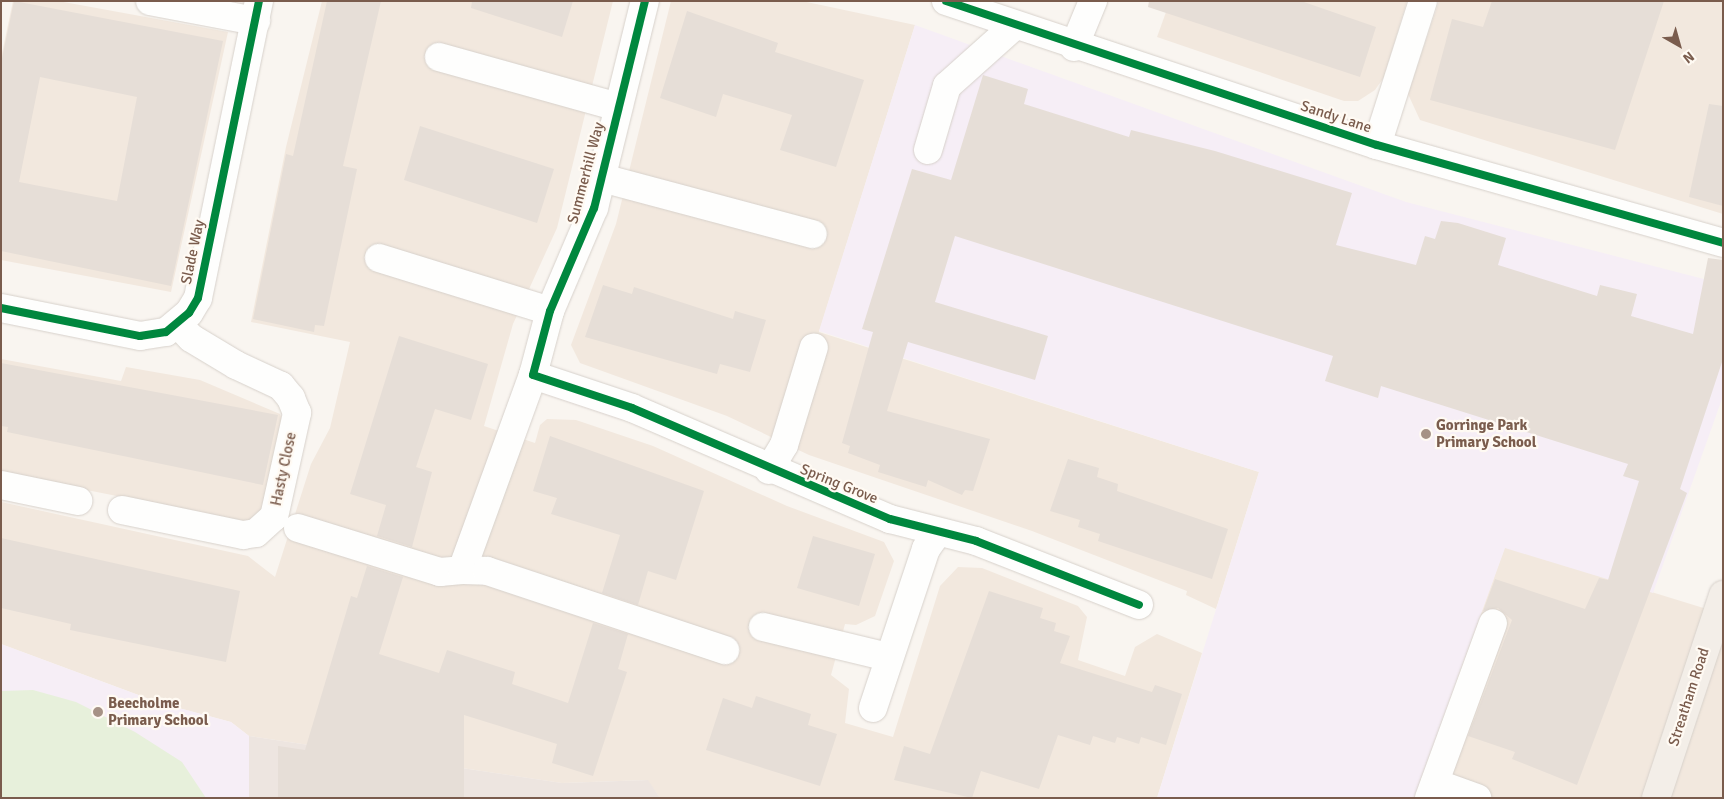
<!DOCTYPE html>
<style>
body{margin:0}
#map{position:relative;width:1724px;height:799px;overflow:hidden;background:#f9f5f0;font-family:Signika,sans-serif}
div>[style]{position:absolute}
.residential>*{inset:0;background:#f2e8de}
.industrial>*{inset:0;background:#ede5e0}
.education>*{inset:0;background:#f6eef6}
.green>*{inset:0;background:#e7f0db}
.building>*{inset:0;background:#e6ded7}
.roads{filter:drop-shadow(0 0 1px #d7d1cb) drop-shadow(0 0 1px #d7d1cb)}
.minor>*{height:28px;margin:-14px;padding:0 14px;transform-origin:14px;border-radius:14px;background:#fefefd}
.major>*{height:28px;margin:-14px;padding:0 14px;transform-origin:14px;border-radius:14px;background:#f3eee8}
.cycleway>*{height:8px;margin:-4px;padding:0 4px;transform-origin:4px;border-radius:4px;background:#00873e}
.dots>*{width:14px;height:14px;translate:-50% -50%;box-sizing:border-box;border:2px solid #fffaf3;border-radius:50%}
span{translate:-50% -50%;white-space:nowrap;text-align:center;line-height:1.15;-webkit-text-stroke:4.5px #fffaf3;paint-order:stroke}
.street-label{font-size:15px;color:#7a5c4d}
.poi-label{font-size:15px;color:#7a5c4d;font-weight:700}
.left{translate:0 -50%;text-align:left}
.frame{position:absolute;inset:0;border:2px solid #7a5c4d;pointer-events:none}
.north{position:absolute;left:1654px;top:20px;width:50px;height:50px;-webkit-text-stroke:4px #fffaf3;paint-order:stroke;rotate:142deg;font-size:14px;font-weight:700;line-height:20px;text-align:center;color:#7a5c4d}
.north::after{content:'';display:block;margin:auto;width:18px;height:22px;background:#7a5c4d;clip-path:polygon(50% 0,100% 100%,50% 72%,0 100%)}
</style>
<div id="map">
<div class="residential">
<div style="clip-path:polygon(13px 1px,58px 1px,228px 32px,171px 292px,1px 260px,1px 58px)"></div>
<div style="clip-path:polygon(322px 1px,613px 1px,557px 228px,513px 324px,484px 426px,535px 443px,540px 425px,547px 419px,576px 420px,653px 446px,787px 506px,884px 542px,894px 561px,875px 616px,856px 625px,845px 624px,831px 675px,849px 689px,845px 723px,893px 737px,940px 586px,958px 567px,982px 568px,1078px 606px,1087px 617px,1078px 660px,1125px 676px,1135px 647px,1157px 634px,1202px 653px,1157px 798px,660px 798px,647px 780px,562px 783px,249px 736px,231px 722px,160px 703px,1px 644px,1px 502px,248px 556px,275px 577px,311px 464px,330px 428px,350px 342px,251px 322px,286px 147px)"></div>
<div style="clip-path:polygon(671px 1px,802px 1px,915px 25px,819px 332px,1259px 472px,1216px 609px,1186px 595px,1187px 591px,1032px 531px,809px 455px,727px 416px,580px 363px,571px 345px,616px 224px)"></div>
<div style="clip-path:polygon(1170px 1px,1407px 1px,1384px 77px,1375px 90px,1358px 101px,1344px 101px,1157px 37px)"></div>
<div style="clip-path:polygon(1439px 1px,1723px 1px,1723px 214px,1420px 120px,1408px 94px)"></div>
<div style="clip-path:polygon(1px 359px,121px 381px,126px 367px,200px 380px,280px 414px,283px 423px,261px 521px,253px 523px,1px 473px)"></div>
<div style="clip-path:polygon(1505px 547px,1723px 614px,1723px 798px,1414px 798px)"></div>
</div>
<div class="industrial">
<div style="clip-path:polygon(249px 736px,562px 783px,648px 780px,660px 798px,249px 798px)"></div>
</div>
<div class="education">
<div style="clip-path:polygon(915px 25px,1406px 202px,1723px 284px,1723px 396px,1653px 593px,1505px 548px,1414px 798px,1157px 798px,1259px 472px,819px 331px)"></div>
<div style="clip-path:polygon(1px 644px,160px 703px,231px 722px,249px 736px,249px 798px,1px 798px)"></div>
</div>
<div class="green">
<div style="clip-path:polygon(33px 690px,76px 702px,135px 732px,182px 762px,206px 798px,1px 798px,1px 691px)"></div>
</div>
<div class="building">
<div style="clip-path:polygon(evenodd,14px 1px,223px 41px,171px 286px,1px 251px,1px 63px,14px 1px,40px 77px,137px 97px,117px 201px,19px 182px,40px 77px)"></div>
<div style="clip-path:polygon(327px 1px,381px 1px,343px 166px,357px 169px,324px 326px,315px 325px,314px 332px,253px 319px,286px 154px,293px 156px)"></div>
<div style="clip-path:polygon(472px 1px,573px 1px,562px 37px,471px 8px)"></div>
<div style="clip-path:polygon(1149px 1px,1301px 1px,1376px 27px,1360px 77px,1148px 7px)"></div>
<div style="clip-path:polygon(1492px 1px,1664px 1px,1615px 150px,1430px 100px,1452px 19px,1483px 27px)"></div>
<div style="clip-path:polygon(687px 11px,778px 43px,775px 52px,864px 80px,836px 167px,780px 150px,792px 115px,723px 94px,716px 117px,660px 98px)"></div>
<div style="clip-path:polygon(983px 75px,1028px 89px,1024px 104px,1129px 137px,1131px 130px,1215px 151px,1352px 193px,1336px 245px,1416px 265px,1425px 236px,1435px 239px,1441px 221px,1458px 223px,1506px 238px,1498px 265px,1597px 296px,1600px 285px,1637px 294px,1631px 316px,1693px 334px,1708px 258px,1723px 260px,1723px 359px,1680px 489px,1687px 493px,1577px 785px,1512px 759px,1515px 752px,1468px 736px,1512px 620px,1498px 608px,1483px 611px,1495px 579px,1585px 609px,1599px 578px,1608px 580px,1639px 481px,1623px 476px,1628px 464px,1381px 386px,1378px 398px,1325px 381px,1333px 356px,955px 236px,935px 302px,1048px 336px,1035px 380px,908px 342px,887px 411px,990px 439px,973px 491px,965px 490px,962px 495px,928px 480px,926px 487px,878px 472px,880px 465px,848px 453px,850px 446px,842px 443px,873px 332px,862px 329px,912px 169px,951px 180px)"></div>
<div style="clip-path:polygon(1709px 104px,1723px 106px,1723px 206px,1689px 197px)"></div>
<div style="clip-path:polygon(420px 126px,554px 169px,537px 223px,404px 180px)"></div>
<div style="clip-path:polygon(603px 285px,632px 294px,634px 287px,733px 319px,735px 311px,766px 320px,750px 372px,720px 364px,717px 374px,585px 337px)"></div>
<div style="clip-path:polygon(399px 336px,488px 364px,471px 420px,435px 409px,416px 467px,432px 472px,412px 547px,377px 536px,386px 505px,350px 494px)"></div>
<div style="clip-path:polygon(1px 363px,278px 415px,263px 485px,7px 432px,8px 427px,1px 426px)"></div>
<div style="clip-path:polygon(550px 436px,704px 491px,676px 580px,648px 571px,638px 605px,602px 593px,620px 535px,551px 514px,557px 498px,533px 491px)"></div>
<div style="clip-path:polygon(1068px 459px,1099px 468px,1097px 477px,1118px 484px,1117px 491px,1228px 529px,1212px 579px,1098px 541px,1100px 534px,1078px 527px,1080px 520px,1050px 511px)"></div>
<div style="clip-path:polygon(813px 536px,875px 554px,859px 606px,797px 588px)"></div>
<div style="clip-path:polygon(1px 538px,240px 591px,226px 662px,70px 630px,71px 624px,1px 608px)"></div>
<div style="clip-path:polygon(367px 566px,403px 577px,379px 654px,439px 673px,447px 650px,515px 672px,512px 684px,568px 703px,593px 623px,628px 634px,618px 669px,627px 672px,593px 776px,552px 763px,557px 744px,464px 715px,464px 798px,278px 798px,278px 746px,305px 750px,351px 596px,357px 598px)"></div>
<div style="clip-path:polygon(989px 591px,1043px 608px,1040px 618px,1056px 623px,1054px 631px,1070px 636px,1060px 663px,1152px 692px,1155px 685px,1182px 694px,1166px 745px,1141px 737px,1139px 744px,1117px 737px,1115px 743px,1093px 736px,1090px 745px,1058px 735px,1039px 789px,981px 771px,972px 798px,894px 780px,904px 746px,930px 754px)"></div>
<div style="clip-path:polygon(756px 696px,811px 714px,808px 725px,837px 734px,820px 786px,706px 750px,723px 698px,752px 708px)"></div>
</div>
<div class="roads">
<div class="minor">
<div style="left:150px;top:1px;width:108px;rotate:10.7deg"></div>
<div style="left:946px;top:1px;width:454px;rotate:18.5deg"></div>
<div style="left:1377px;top:145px;width:360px;rotate:15.8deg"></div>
<div style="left:1074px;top:47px;width:50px;rotate:-67.6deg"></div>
<div style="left:439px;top:57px;width:186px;rotate:15.6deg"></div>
<div style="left:1377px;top:145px;width:151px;rotate:-72.3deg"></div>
<div style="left:928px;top:150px;width:67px;rotate:-73.5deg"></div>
<div style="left:947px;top:86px;width:90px;rotate:-41.8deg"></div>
<div style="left:602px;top:178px;width:218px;rotate:14.9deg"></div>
<div style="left:379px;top:258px;width:179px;rotate:17.2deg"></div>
<div style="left:1px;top:308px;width:142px;rotate:11.4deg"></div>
<div style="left:140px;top:336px;width:26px;rotate:-9deg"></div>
<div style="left:166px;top:332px;width:30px;rotate:-40deg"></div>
<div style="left:189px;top:313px;width:17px;rotate:-59deg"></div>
<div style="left:198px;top:298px;width:303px;rotate:-78.4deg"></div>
<div style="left:533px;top:375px;width:104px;rotate:18.4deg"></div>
<div style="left:632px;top:408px;width:281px;rotate:23.3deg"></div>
<div style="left:890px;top:519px;width:89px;rotate:14.3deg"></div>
<div style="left:976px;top:541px;width:175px;rotate:21.4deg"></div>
<div style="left:769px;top:470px;width:29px;rotate:-59deg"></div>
<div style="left:784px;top:445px;width:102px;rotate:-73deg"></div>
<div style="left:1px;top:485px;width:79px;rotate:11.7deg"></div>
<div style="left:122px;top:510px;width:124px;rotate:11.7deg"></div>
<div style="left:243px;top:535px;width:13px;rotate:-9deg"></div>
<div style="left:256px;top:533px;width:24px;rotate:-42deg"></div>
<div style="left:274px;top:517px;width:107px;rotate:-77.5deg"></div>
<div style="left:297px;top:413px;width:16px;rotate:-112deg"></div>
<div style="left:291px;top:398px;width:16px;rotate:-130deg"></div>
<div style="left:281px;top:386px;width:50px;rotate:-155deg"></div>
<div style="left:236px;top:365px;width:52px;rotate:-149deg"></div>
<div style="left:191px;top:338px;width:18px;rotate:-133deg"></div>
<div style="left:298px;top:528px;width:149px;rotate:17.2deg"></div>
<div style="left:440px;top:572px;width:22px;rotate:-5deg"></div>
<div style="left:462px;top:570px;width:208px;rotate:-70deg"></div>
<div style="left:533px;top:375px;width:66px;rotate:-75.1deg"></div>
<div style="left:550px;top:311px;width:112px;rotate:-66.9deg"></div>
<div style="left:594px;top:208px;width:213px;rotate:-76.2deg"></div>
<div style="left:462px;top:570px;width:25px;rotate:2deg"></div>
<div style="left:487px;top:571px;width:251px;rotate:18.4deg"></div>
<div style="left:763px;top:627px;width:129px;rotate:13.5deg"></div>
<div style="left:873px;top:708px;width:168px;rotate:-71.6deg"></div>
<div style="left:926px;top:549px;width:19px;rotate:-55deg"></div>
<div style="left:1435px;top:783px;width:45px;rotate:19.7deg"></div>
<div style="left:1429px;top:798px;width:186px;rotate:-69.9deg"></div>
</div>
<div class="major">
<div style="left:1656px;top:798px;width:214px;rotate:-71.7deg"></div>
</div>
</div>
<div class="cycleway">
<div style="left:645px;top:1px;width:213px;rotate:103.8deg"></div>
<div style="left:594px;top:208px;width:112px;rotate:113.1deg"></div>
<div style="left:550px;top:311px;width:66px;rotate:104.9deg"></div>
<div style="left:533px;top:375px;width:104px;rotate:18.4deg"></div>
<div style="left:632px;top:408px;width:281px;rotate:23.3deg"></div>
<div style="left:890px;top:519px;width:89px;rotate:14.3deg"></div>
<div style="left:976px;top:541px;width:175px;rotate:21.4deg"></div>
<div style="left:946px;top:1px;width:454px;rotate:18.5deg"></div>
<div style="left:1377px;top:145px;width:360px;rotate:15.8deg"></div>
<div style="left:1px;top:308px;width:142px;rotate:11.4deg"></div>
<div style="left:140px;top:336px;width:26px;rotate:-9deg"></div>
<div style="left:166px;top:332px;width:30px;rotate:-40deg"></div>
<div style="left:189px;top:313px;width:17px;rotate:-59deg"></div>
<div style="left:198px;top:298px;width:303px;rotate:-78.4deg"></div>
</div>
<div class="dots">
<div style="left:1426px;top:434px;background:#a69286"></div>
<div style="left:98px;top:712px;background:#a69286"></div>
</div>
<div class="street-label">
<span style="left:1336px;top:117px;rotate:18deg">Sandy Lane</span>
<span style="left:586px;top:173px;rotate:-75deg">Summerhill Way</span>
<span style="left:193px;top:252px;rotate:-78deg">Slade Way</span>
<span style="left:284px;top:469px;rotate:-78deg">Hasty Close</span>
<span style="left:839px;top:484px;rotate:22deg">Spring Grove</span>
<span style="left:1689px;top:697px;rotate:-72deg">Streatham Road</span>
</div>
<div class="poi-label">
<span class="left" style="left:1436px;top:434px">Gorringe Park<br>Primary School</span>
<span class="left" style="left:108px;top:712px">Beecholme<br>Primary School</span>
</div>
<div class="frame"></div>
<div class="north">N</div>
</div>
